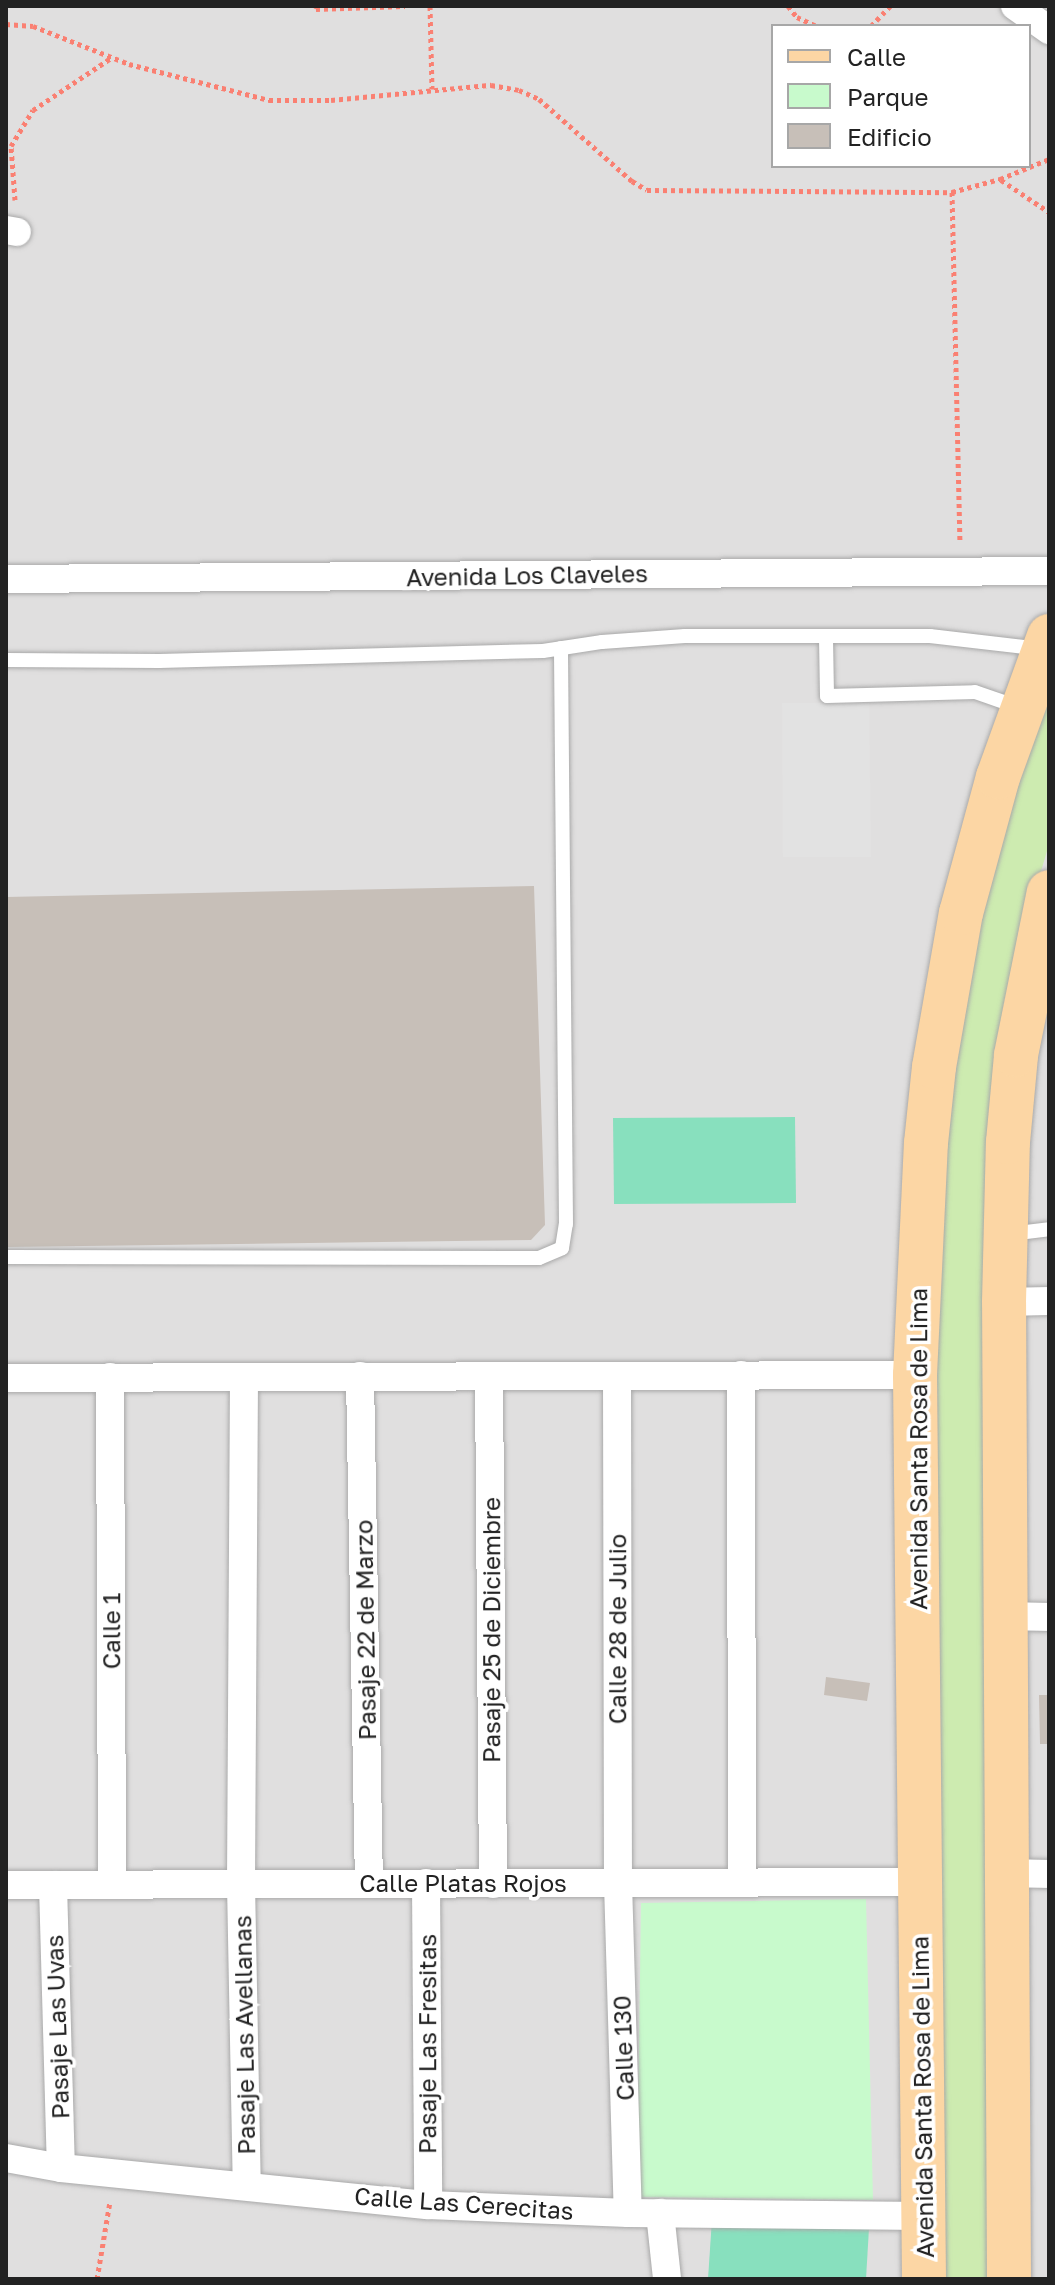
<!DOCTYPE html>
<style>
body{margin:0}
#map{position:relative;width:1055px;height:2285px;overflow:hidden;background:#f2efe9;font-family:"Golos Text",sans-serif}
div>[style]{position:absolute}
.residential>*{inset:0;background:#e0dfdf}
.grass>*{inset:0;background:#cdebb0}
.park>*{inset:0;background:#c8facc}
.pitch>*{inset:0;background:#88e0be}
.parking>*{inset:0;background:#e2e2e2}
.building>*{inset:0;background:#c7bfb8}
.path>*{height:5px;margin-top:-2.5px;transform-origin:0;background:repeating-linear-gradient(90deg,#fa8072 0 4px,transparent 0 8px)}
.roads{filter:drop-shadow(0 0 2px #a9a9a9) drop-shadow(0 0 2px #a9a9a9)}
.lane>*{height:14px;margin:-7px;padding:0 7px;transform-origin:7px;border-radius:7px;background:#fff}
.street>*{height:28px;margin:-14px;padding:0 14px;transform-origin:14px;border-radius:14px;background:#fff}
.primary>*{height:44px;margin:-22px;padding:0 22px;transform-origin:22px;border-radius:22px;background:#fcd6a4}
span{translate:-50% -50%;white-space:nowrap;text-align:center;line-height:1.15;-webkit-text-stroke:7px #fff;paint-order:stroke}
.street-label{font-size:24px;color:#222}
.frame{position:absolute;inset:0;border:8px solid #222;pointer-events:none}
.legend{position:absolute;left:771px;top:24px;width:260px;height:144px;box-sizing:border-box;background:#fff;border:2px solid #a7a7a7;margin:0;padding:10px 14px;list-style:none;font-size:24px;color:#222}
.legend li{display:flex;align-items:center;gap:16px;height:40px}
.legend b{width:40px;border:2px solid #a7a7a7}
</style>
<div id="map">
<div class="residential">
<div style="clip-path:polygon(evenodd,6px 6px,1049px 6px,1049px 2279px,6px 2279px,6px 6px,773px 26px,1029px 26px,1029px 166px,773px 166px,773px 26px)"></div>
</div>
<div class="grass">
<div style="clip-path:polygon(1049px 689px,1049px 844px,1028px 916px,983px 1312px,988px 2279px,939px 2279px,933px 1424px,943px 1147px,989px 869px)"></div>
</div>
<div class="park">
<div style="clip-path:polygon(866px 1899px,873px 2200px,637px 2197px,641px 1903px)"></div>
</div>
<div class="pitch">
<div style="clip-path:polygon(795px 1117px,796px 1203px,614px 1204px,613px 1118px)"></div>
<div style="clip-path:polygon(712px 2219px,869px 2228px,866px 2279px,708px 2279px)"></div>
</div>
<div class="parking">
<div style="clip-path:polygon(782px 703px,869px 703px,871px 857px,783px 857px)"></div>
</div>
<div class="building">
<div style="clip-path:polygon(534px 886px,545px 1225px,531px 1240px,6px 1247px,6px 897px)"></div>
<div style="clip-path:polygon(826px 1677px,870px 1683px,867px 1701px,824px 1695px)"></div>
<div style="clip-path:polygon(1039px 1695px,1049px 1695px,1049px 1744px,1040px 1744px)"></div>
</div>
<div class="path">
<div style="left:317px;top:6px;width:3px;rotate:108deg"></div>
<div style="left:316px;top:9px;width:89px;rotate:-1.9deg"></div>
<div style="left:430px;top:6px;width:83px;rotate:88.6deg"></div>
<div style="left:788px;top:6px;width:14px;rotate:51deg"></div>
<div style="left:797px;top:17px;width:21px;rotate:25deg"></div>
<div style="left:6px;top:24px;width:27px;rotate:4deg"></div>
<div style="left:33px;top:26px;width:103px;rotate:21.6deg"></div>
<div style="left:129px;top:64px;width:145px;rotate:14.4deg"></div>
<div style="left:269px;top:100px;width:62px"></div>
<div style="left:331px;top:100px;width:161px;rotate:-5.4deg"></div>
<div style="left:491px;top:85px;width:28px;rotate:10deg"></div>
<div style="left:519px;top:90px;width:22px;rotate:24deg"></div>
<div style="left:539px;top:99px;width:124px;rotate:41.4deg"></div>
<div style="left:632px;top:181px;width:17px;rotate:31deg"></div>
<div style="left:647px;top:190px;width:305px;rotate:0.4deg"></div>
<div style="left:952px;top:192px;width:50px;rotate:-15.2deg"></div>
<div style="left:1000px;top:179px;width:53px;rotate:-22.2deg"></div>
<div style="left:871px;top:26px;width:28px;rotate:-46deg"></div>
<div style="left:1001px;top:180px;width:58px;rotate:33.7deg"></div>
<div style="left:952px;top:192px;width:351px;rotate:88.7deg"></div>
<div style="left:15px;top:200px;width:54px;rotate:-94.2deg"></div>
<div style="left:11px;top:146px;width:42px;rotate:-58.6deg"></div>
<div style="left:33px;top:110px;width:94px;rotate:-33.7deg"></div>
<div style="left:97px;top:2279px;width:79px;rotate:-80.5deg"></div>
</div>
<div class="roads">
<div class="lane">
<div style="left:826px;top:638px;width:58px;rotate:89deg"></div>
<div style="left:827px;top:696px;width:148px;rotate:-1.5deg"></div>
<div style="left:975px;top:692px;width:46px;rotate:19.2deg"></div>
<div style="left:6px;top:660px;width:153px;rotate:0.4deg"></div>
<div style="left:159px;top:661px;width:384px;rotate:-1.5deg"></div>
<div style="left:543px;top:651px;width:60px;rotate:-8.7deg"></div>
<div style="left:602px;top:642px;width:83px;rotate:-4.1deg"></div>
<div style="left:685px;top:636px;width:245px"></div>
<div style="left:930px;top:636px;width:111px;rotate:6.7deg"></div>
<div style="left:1010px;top:1234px;width:39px;rotate:-7deg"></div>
<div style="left:6px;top:1257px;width:533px;rotate:0.11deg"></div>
<div style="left:539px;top:1258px;width:25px;rotate:-23deg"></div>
<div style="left:562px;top:1248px;width:24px;rotate:-81deg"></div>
<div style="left:566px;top:1224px;width:576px;rotate:-90.5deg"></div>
</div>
<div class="street">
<div style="left:1015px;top:6px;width:42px;rotate:35.2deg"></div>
<div style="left:6px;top:230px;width:11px;rotate:10deg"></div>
<div style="left:6px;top:579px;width:1043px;rotate:-0.44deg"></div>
<div style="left:1004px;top:1302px;width:45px;rotate:-1.3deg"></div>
<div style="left:741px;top:1375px;width:508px;rotate:89.89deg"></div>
<div style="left:360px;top:1376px;width:508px;rotate:88.99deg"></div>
<div style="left:489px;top:1376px;width:508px;rotate:89.55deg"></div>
<div style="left:617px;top:1376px;width:507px;rotate:89.89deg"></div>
<div style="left:618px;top:1883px;width:330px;rotate:88.3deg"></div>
<div style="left:110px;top:1377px;width:508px;rotate:89.77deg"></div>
<div style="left:244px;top:1377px;width:507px;rotate:90.34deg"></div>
<div style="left:241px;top:1884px;width:302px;rotate:88.9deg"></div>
<div style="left:6px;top:1378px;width:909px;rotate:-0.19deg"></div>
<div style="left:1006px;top:1616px;width:43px;rotate:1.3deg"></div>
<div style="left:1007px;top:1873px;width:42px;rotate:1.4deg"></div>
<div style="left:426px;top:1883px;width:322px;rotate:89.6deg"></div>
<div style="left:6px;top:1885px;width:913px;rotate:-0.19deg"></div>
<div style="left:53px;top:1885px;width:283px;rotate:88.4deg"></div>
<div style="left:6px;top:2158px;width:56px;rotate:10.3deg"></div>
<div style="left:61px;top:2168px;width:369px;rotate:5.8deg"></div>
<div style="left:428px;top:2205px;width:200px;rotate:2.3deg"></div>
<div style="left:628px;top:2213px;width:295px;rotate:0.6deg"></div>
<div style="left:660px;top:2213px;width:66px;rotate:83.9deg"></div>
</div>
<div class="primary">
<div style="left:924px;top:2279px;width:904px;rotate:-90.57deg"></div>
<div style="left:915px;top:1375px;width:232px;rotate:-87.3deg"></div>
<div style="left:926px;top:1143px;width:76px;rotate:-84deg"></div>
<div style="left:934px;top:1067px;width:156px;rotate:-80.1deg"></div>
<div style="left:961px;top:913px;width:141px;rotate:-74.8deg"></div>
<div style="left:998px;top:777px;width:150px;rotate:-70.1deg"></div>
<div style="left:1009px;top:2279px;width:977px;rotate:-90.29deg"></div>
<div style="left:1004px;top:1302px;width:160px;rotate:-88.6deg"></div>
<div style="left:1008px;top:1142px;width:87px;rotate:-84.7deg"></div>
<div style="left:1016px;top:1055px;width:166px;rotate:-78.6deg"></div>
</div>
</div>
<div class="street-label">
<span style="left:527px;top:575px;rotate:-1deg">Avenida Los Claveles</span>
<span style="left:918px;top:1449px;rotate:-90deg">Avenida Santa Rosa de Lima</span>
<span style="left:617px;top:1629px;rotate:-90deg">Calle 28 de Julio</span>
<span style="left:365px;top:1630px;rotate:-91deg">Pasaje 22 de Marzo</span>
<span style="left:491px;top:1630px;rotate:-90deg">Pasaje 25 de Diciembre</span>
<span style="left:111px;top:1631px;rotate:-90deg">Calle 1</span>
<span style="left:463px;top:1883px">Calle Platas Rojos</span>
<span style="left:57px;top:2027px;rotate:-92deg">Pasaje Las Uvas</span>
<span style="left:244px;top:2035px;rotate:-91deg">Pasaje Las Avellanas</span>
<span style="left:427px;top:2044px;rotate:-90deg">Pasaje Las Fresitas</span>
<span style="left:623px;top:2048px;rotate:-92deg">Calle 130</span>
<span style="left:922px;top:2097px;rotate:-91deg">Avenida Santa Rosa de Lima</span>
<span style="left:464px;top:2203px;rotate:4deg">Calle Las Cerecitas</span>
</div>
<div class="frame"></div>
<ul class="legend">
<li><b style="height:10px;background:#fcd6a4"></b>Calle</li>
<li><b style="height:22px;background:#c8facc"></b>Parque</li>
<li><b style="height:22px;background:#c7bfb8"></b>Edificio</li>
</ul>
</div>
